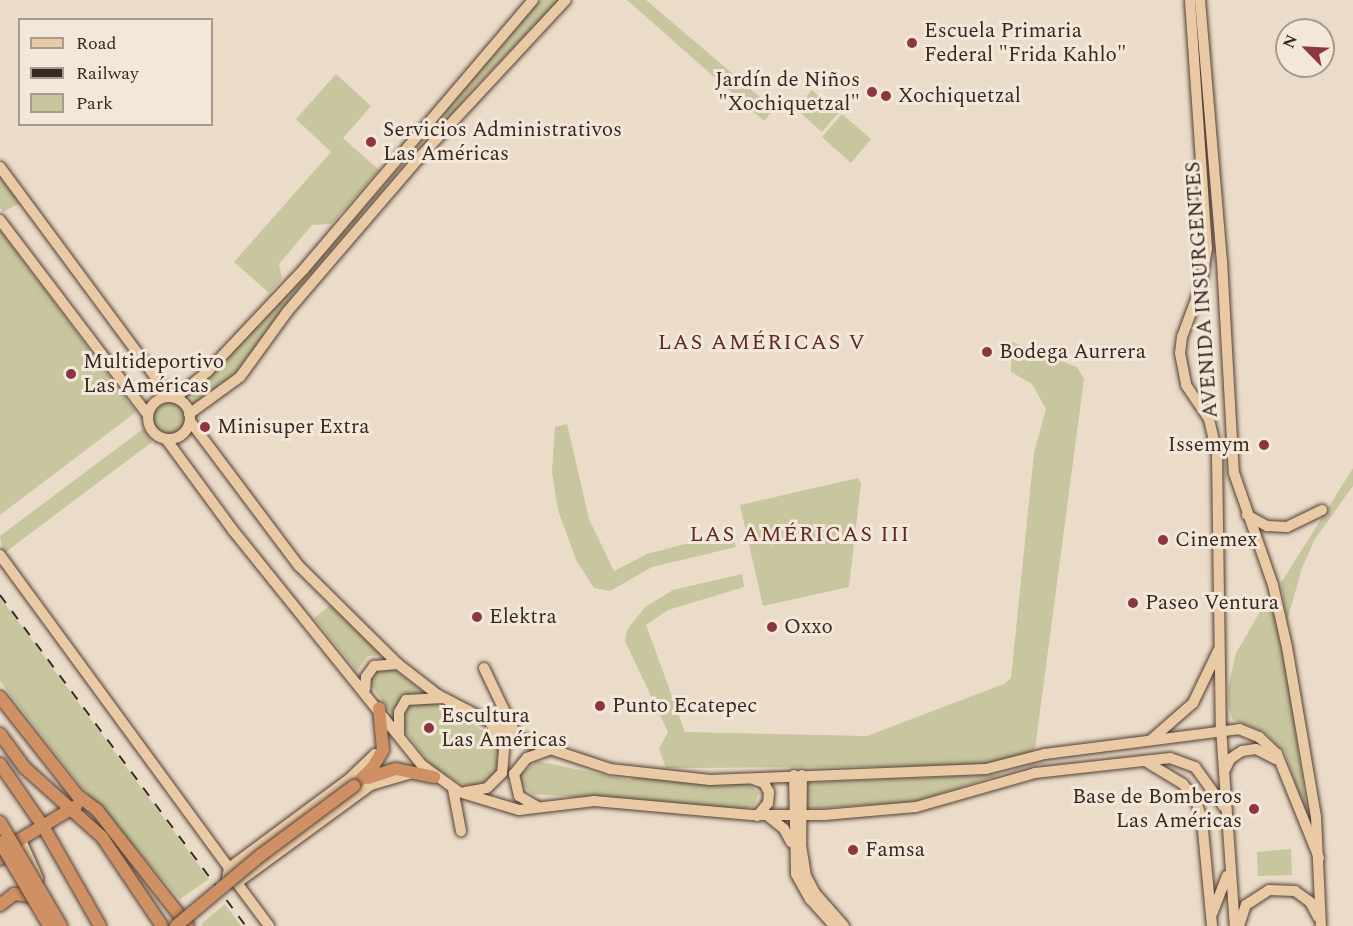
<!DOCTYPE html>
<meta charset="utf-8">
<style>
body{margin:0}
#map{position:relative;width:1353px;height:926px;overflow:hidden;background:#eadcc9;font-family:Spectral,serif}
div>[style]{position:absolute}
.green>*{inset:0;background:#c7c69e}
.round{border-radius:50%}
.roads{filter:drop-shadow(0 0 2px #533e33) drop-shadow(0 0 2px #533e33)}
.major>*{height:10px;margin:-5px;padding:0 5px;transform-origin:5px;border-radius:5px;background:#e9caa5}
.major>.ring{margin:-5px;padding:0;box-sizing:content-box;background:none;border:10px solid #e9caa5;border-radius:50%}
.highway>*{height:12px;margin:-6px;padding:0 6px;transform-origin:6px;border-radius:6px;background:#cf9163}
.rail>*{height:2px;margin-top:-1px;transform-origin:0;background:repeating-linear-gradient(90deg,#372921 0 10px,transparent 0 20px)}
.bridges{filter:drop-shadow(0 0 2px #533e33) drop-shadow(0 0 2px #533e33)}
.highway-bridge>*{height:12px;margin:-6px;padding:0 6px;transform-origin:6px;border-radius:6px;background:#cf9163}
.dots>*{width:16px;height:16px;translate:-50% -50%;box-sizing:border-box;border:3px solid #f2e7d8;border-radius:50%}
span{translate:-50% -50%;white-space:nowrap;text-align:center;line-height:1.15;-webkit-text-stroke:6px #f2e7d8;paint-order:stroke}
.poi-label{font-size:21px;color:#372921}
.left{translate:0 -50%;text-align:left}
.right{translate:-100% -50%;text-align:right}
.street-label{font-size:21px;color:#372921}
.neighbourhood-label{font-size:22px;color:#5f2925;letter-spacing:1.5px}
.legend{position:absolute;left:18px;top:18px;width:195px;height:108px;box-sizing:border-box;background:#f2e7d8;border:2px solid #a79b8f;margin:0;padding:8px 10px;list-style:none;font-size:18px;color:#372921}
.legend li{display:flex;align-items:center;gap:12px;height:30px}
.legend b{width:30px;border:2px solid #a79b8f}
.north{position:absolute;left:1275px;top:18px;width:60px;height:60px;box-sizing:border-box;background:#f2e7d8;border:2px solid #a79b8f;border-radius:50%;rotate:294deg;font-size:16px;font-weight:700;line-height:24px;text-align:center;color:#372921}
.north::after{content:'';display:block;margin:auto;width:21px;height:27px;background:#8d3642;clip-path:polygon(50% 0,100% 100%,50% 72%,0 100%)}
</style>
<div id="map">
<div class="green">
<div style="clip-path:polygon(540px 0,560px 0,473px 89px,430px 141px,424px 136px)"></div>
<div style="clip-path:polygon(627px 0,646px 0,774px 109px,764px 121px)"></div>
<div style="clip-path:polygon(336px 74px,371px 106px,343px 138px,379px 170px,331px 224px,312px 225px,279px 264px,282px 279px,269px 293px,234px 262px,331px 152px,296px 119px)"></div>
<div style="clip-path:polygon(812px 90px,838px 113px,822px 132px,796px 109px)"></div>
<div style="clip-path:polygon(842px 114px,871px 139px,851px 163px,822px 137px)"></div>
<div style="clip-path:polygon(418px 147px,297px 290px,264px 338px,227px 383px,195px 407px,193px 398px,185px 392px,306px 274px)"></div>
<div style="clip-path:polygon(0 176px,20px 203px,3px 212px,0 208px)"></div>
<div style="clip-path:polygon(1px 231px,136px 412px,0 515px,0 232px)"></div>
<div style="clip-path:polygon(1012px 342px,1077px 367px,1084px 379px,1035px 749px,1028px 755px,984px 766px,666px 768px,659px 749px,668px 732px,625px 641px,627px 630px,645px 607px,673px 590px,742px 574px,744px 587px,668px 610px,646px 625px,685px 732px,867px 736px,1004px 684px,1011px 678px,1034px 453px,1046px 409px,1032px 384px,1011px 372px)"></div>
<div class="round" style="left:153px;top:402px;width:32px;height:32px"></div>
<div style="clip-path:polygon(567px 424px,589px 519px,614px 571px,647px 554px,731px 532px,736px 547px,652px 567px,610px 591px,594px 588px,576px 560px,558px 510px,552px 472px,555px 427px)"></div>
<div style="clip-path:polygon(143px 429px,152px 442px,3px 554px,0 536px)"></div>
<div style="clip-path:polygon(1353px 468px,1353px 486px,1315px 539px,1302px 568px,1287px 621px,1281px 583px)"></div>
<div style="clip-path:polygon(858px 478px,861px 483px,849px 587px,763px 606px,740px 505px)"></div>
<div style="clip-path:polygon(1271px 593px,1290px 694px,1309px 824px,1285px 752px,1266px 733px,1232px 719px,1229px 708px,1228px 688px,1236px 653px)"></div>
<div style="clip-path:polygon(0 597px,209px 879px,180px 899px,81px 786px,0 681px)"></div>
<div style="clip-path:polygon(333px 603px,386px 655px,368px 656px,357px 671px,314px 618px)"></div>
<div style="clip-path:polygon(387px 664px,439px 704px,501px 742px,502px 769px,486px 788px,464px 785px,432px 767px,368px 681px,370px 670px)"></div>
<div style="clip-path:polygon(537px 761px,629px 780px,639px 776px,696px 784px,748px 784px,759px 793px,754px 806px,745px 809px,533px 794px,522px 785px,520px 775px)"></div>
<div style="clip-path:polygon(1002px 774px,914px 802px,807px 809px,806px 783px)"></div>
<div style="clip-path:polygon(1291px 849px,1292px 875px,1258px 876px,1257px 852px)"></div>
<div style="clip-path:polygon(225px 904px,241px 926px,203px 926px,201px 924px)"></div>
</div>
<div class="roads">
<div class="major">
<div style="left:1190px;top:0;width:249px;rotate:86.1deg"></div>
<div style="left:1207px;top:248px;width:38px;rotate:99deg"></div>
<div style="left:1201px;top:286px;width:54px;rotate:110.4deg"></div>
<div style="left:1182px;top:337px;width:16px;rotate:97deg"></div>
<div style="left:1180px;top:353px;width:33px;rotate:79deg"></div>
<div style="left:1186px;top:385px;width:41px;rotate:55.9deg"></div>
<div style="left:1209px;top:419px;width:37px;rotate:77deg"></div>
<div style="left:1217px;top:455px;width:273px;rotate:89.2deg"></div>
<div style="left:1221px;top:728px;width:198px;rotate:86deg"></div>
<div style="left:1200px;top:0;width:262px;rotate:85.2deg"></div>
<div style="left:1222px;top:261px;width:212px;rotate:86.8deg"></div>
<div style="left:1234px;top:473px;width:119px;rotate:70.8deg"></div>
<div style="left:1273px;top:585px;width:64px;rotate:77.3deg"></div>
<div style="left:1287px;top:647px;width:172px;rotate:80.3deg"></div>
<div style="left:1316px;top:817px;width:109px;rotate:87.4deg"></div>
<div style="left:0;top:167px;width:286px;rotate:53.5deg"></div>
<div style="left:0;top:220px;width:245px;rotate:52.8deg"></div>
<div class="ring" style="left:148px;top:397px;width:32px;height:32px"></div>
<div style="left:175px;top:398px;width:41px;rotate:-39.1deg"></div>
<div style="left:207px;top:372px;width:141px;rotate:-46.7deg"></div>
<div style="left:304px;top:269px;width:353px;rotate:-49.6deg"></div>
<div style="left:189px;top:414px;width:63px;rotate:-36deg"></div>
<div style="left:240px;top:377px;width:80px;rotate:-54.1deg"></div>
<div style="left:287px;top:312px;width:201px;rotate:-49.4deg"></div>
<div style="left:418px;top:159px;width:217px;rotate:-47.1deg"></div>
<div style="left:190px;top:421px;width:181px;rotate:53.1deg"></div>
<div style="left:299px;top:566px;width:139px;rotate:44.7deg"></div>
<div style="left:398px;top:664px;width:51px;rotate:37.8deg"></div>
<div style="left:438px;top:695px;width:102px;rotate:27.3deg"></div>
<div style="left:529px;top:742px;width:85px;rotate:18.4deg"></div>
<div style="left:610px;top:769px;width:101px;rotate:6.3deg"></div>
<div style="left:710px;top:780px;width:276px;rotate:-2.3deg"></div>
<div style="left:986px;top:769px;width:61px;rotate:-14.3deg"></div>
<div style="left:1045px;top:754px;width:196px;rotate:-7.3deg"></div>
<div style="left:1239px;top:729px;width:22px;rotate:22deg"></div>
<div style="left:1259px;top:737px;width:25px;rotate:43deg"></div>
<div style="left:1277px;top:754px;width:112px;rotate:68deg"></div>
<div style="left:166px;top:439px;width:112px;rotate:53.7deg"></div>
<div style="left:232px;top:529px;width:303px;rotate:51.2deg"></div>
<div style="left:422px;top:765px;width:46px;rotate:36.1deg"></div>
<div style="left:459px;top:792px;width:63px;rotate:16.7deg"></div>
<div style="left:519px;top:810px;width:76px;rotate:-6.8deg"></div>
<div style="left:594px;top:801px;width:158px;rotate:5.1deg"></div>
<div style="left:751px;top:815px;width:73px"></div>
<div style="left:824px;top:815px;width:92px;rotate:-5deg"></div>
<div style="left:916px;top:807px;width:124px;rotate:-15.9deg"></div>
<div style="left:1035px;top:773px;width:136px;rotate:-6.3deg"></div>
<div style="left:1170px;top:758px;width:27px;rotate:20deg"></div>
<div style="left:1195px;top:767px;width:49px;rotate:54.1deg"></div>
<div style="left:1247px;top:515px;width:23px;rotate:29deg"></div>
<div style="left:1267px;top:526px;width:20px;rotate:3deg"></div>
<div style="left:1287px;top:527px;width:39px;rotate:-26deg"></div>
<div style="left:0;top:555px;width:388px;rotate:53.8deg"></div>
<div style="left:484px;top:668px;width:76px;rotate:64.4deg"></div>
<div style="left:365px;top:689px;width:12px;rotate:-85deg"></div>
<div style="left:366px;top:677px;width:14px;rotate:-54deg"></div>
<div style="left:374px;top:666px;width:24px;rotate:-5deg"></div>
<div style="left:399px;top:734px;width:22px;rotate:-90deg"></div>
<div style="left:399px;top:712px;width:14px;rotate:-60deg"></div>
<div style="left:406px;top:700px;width:37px;rotate:-3deg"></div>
<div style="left:1152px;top:739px;width:55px;rotate:-41.3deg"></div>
<div style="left:1193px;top:703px;width:58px;rotate:-64.3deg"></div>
<div style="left:1145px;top:761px;width:44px;rotate:31.2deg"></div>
<div style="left:1183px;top:784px;width:21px;rotate:53deg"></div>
<div style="left:1196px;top:801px;width:20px;rotate:72deg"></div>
<div style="left:1202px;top:820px;width:106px;rotate:84.6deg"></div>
<div style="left:1224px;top:772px;width:14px;rotate:-65deg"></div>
<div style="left:1230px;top:759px;width:14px;rotate:-34deg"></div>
<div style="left:1242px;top:751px;width:14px;rotate:-8deg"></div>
<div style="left:1256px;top:749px;width:22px;rotate:27deg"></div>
<div style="left:794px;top:775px;width:99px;rotate:88.8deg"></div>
<div style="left:796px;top:874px;width:29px;rotate:61deg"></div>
<div style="left:810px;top:899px;width:36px;rotate:48deg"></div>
<div style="left:802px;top:775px;width:70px;rotate:90.8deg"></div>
<div style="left:801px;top:845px;width:31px;rotate:81deg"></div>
<div style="left:806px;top:876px;width:19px;rotate:62deg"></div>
<div style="left:815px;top:893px;width:44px;rotate:48.7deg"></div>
<div style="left:753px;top:779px;width:12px;rotate:20deg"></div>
<div style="left:764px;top:783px;width:10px;rotate:61deg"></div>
<div style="left:769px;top:792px;width:11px;rotate:95deg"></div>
<div style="left:768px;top:803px;width:17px;rotate:130deg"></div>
<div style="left:453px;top:789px;width:43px;rotate:79.2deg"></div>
<div style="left:465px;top:792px;width:22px;rotate:-10deg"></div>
<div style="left:487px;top:788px;width:21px;rotate:-45deg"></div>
<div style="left:502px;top:773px;width:24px;rotate:-85deg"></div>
<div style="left:504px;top:749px;width:27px;rotate:-117deg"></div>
<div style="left:538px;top:807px;width:22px;rotate:-150deg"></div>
<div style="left:519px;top:796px;width:23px;rotate:-103deg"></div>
<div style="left:514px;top:774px;width:21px;rotate:-51deg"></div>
<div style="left:527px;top:758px;width:23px;rotate:-20deg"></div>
<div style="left:768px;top:816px;width:21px;rotate:39deg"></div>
<div style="left:784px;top:829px;width:15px;rotate:62deg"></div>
<div style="left:21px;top:840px;width:42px;rotate:65.9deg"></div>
<div style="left:237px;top:883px;width:11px;rotate:-158deg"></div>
<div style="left:227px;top:879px;width:11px;rotate:-80deg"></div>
<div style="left:229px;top:868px;width:149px;rotate:-36.6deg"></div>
<div style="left:349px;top:779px;width:36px;rotate:-44deg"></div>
<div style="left:237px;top:883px;width:166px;rotate:-36.2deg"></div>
<div style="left:371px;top:785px;width:43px;rotate:-16.3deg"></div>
<div style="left:237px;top:883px;width:54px;rotate:53.3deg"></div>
<div style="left:1212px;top:914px;width:41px;rotate:-68.5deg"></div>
<div style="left:1239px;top:926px;width:22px;rotate:-72deg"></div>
<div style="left:1246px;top:905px;width:27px;rotate:-33deg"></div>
<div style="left:1269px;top:890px;width:26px;rotate:2deg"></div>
<div style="left:1295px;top:891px;width:19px;rotate:36deg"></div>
<div style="left:1310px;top:902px;width:17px;rotate:62deg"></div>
</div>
<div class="highway">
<div style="left:0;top:697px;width:125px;rotate:51.8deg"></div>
<div style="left:77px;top:795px;width:25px;rotate:37deg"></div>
<div style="left:97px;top:810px;width:147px;rotate:51.9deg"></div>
<div style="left:0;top:734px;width:42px;rotate:53.7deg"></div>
<div style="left:25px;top:768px;width:103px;rotate:41.9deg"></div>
<div style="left:102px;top:837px;width:107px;rotate:56deg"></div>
<div style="left:0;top:764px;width:75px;rotate:55.3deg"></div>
<div style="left:43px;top:826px;width:115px;rotate:60.3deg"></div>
<div style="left:368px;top:778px;width:29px;rotate:-18deg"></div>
<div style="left:396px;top:769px;width:39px;rotate:12deg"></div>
<div style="left:354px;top:786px;width:27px;rotate:-45deg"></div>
<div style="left:373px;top:767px;width:20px;rotate:-60deg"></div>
<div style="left:383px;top:750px;width:42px;rotate:-95.4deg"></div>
<div style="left:0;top:859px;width:18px;rotate:-52deg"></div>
<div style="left:11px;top:845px;width:76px;rotate:-31deg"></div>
<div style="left:0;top:905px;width:18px;rotate:-38deg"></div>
<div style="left:14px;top:894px;width:24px;rotate:7deg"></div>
</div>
</div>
<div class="rail">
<div style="left:0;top:595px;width:412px;rotate:53.4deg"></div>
</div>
<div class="bridges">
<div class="highway-bridge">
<div style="left:0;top:822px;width:121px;rotate:59.6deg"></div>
<div style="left:0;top:842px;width:97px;rotate:59.7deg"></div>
<div style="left:176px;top:926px;width:111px;rotate:-39.9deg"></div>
<div style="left:261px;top:855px;width:116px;rotate:-36.6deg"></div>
</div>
</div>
<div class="dots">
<div style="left:912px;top:43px;background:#8d3642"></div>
<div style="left:872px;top:92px;background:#8d3642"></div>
<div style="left:886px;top:96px;background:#8d3642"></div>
<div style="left:371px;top:142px;background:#8d3642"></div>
<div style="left:987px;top:352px;background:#8d3642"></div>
<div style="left:71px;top:374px;background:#8d3642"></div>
<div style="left:205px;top:427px;background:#8d3642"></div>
<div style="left:1264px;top:445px;background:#8d3642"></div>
<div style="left:1163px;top:540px;background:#8d3642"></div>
<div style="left:1133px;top:603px;background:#8d3642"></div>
<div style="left:477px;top:617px;background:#8d3642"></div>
<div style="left:772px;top:627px;background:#8d3642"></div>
<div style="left:600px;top:706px;background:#8d3642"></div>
<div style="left:429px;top:728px;background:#8d3642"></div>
<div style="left:1254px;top:809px;background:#8d3642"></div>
<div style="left:853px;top:850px;background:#8d3642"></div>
</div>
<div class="poi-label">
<span class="left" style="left:924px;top:43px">Escuela Primaria<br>Federal "Frida Kahlo"</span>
<span class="right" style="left:860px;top:92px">Jardín de Niños<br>"Xochiquetzal"</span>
<span class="left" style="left:898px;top:96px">Xochiquetzal</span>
<span class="left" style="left:383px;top:142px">Servicios Administrativos<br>Las Américas</span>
<span class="left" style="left:999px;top:352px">Bodega Aurrera</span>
<span class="left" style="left:83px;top:374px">Multideportivo<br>Las Américas</span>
<span class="left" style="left:217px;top:427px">Minisuper Extra</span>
<span class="right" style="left:1250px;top:445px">Issemym</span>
<span class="left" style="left:1175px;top:540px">Cinemex</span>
<span class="left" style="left:1145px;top:603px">Paseo Ventura</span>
<span class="left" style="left:489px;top:617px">Elektra</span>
<span class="left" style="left:784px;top:627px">Oxxo</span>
<span class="left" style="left:612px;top:706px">Punto Ecatepec</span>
<span class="left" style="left:441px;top:728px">Escultura<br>Las Américas</span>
<span class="right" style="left:1242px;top:809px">Base de Bomberos<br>Las Américas</span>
<span class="left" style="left:865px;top:850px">Famsa</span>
</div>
<div class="street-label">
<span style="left:1202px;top:290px;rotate:-94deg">AVENIDA INSURGENTES</span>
</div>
<div class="neighbourhood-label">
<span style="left:762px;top:343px">LAS AMÉRICAS V</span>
<span style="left:800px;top:535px">LAS AMÉRICAS III</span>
</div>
<ul class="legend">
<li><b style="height:8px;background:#e9caa5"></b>Road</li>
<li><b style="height:8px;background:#372921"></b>Railway</li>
<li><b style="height:16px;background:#c7c69e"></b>Park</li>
</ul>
<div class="north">N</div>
</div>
